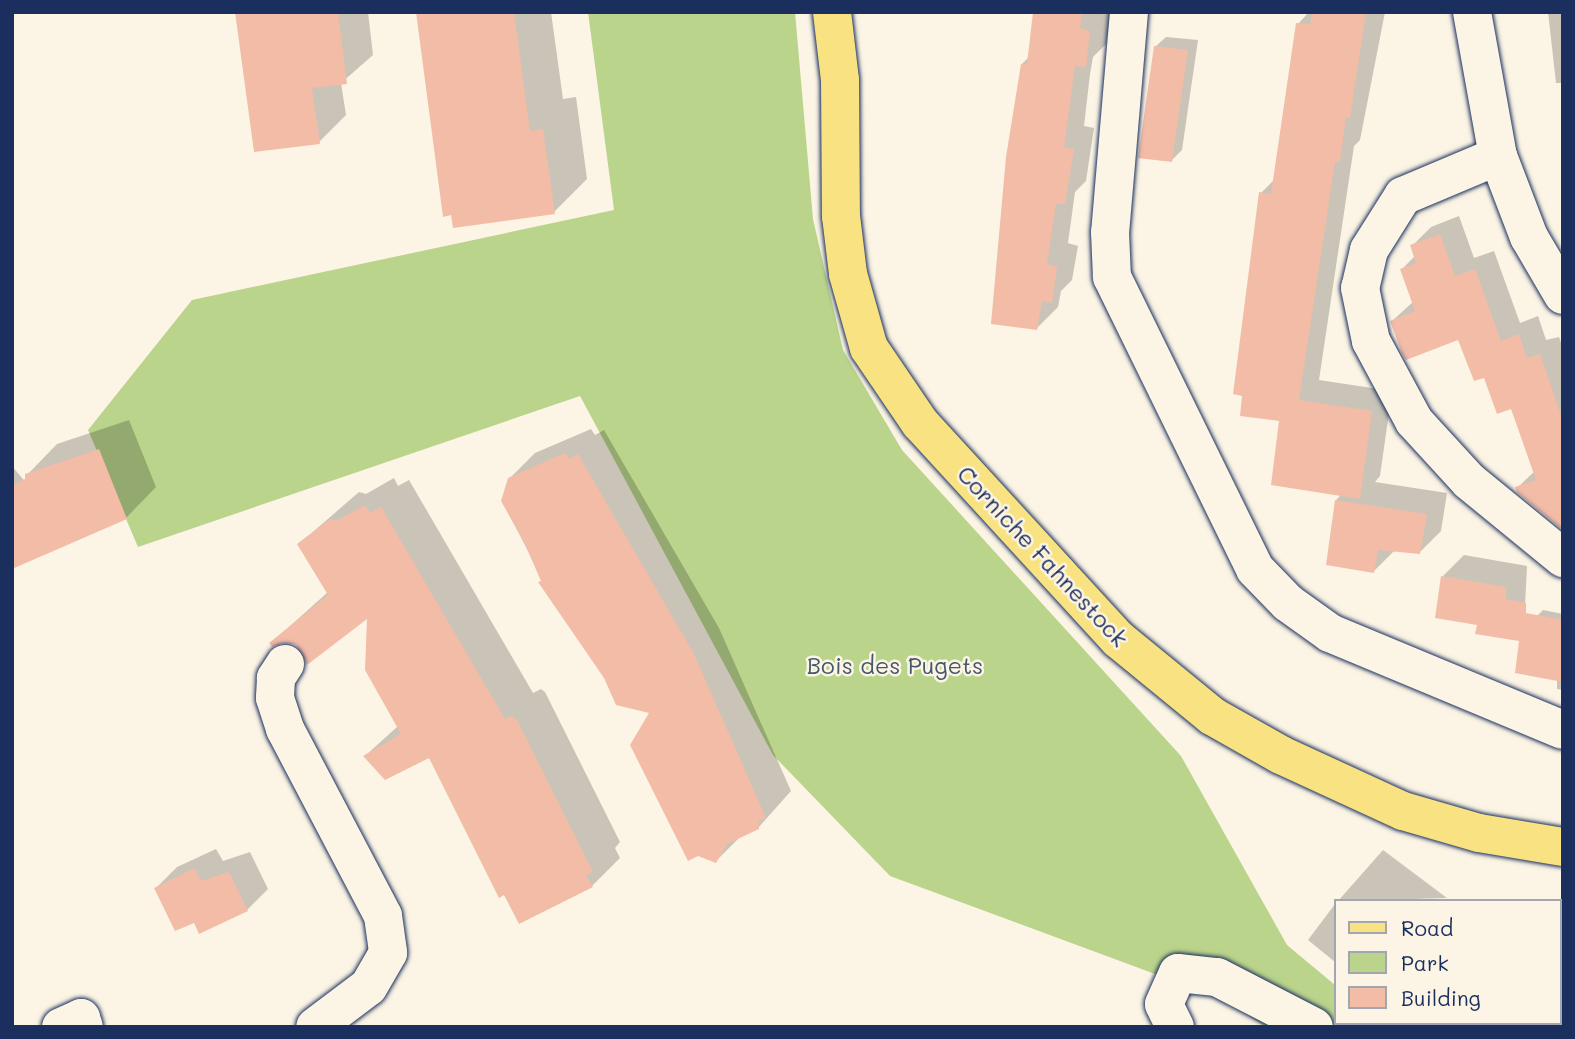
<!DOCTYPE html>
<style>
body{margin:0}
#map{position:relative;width:1575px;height:1039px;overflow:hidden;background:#fcf5e5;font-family:Mali,sans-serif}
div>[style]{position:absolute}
.green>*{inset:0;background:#bad48b}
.shadow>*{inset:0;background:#0003}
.building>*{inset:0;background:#f3bca7}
.roads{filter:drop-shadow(0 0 2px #1b2f5e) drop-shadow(0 0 2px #1b2f5e)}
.minor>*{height:38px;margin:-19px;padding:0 19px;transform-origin:19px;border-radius:19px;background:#fcf5e5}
.major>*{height:38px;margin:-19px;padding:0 19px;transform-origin:19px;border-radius:19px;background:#f8e281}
span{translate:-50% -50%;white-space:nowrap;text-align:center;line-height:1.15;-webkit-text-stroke:5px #fcf5e5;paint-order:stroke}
.street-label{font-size:23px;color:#1b2f5e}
.park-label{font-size:23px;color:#435869}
.frame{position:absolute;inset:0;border:14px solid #1b2f5e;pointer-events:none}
.legend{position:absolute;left:1334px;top:899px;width:228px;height:126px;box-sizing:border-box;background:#fcf5e5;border:2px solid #a2a6af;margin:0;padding:9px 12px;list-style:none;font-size:21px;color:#1b2f5e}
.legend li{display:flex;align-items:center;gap:14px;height:35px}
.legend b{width:35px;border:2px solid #a2a6af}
</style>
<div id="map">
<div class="green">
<div style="clip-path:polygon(588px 12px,795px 12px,813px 219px,843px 350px,902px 450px,1181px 756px,1287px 945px,1335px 985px,1335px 1023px,1386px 1027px,1265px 1027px,1228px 1001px,890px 876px,773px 755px,580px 396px,138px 547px,88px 430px,192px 300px,614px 210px)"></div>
</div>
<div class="shadow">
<div style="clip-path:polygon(237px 12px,368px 12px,373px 55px,341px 83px,346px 115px,319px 142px)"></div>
<div style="clip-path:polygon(418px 12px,551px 12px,563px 99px,576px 97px,587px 179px,554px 212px)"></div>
<div style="clip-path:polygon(1034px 12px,1111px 12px,1106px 44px,1093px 57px,1090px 74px,1084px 126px,1094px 128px,1086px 181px,1075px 192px,1068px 243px,1078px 246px,1072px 280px,1061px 291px,1058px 307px,1037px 328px,1022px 64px,1029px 57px)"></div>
<div style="clip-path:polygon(1309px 12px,1385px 12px,1360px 140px,1354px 146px,1319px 380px,1392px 391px,1380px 476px,1375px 482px,1447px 493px,1441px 531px,1419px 553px,1395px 550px,1374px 571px,1336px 500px,1342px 494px,1281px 419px,1261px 193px,1275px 179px,1298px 24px)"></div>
<div style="clip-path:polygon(1548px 12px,1563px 12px,1563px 83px,1556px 83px)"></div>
<div style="clip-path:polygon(1166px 37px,1198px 40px,1182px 150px,1171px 161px,1155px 47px)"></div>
<div style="clip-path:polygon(1459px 216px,1474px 258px,1494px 251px,1520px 323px,1538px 316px,1546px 340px,1559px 337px,1563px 348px,1563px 510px,1518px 487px,1535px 471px,1512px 406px,1459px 338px,1392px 321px,1414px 301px,1402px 269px,1415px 256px,1412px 246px,1431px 227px)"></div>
<div style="clip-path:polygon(129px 420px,156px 487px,126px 518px,12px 566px,12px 466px,27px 484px,27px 475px,57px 444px)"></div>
<div style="clip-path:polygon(591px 429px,595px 435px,604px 430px,719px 628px,791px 791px,758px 828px,741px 836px,716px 861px,652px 712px,606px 678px,543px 580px,502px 501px,509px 479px,535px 453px)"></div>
<div style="clip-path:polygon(394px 478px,398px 486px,409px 480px,533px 693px,541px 689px,545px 692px,620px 842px,615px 848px,620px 858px,592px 886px,430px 756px,365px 756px,398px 726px,369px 615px,297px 644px,271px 643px,328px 592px,299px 544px,359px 492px,366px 494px)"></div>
<div style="clip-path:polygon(1464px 555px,1527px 566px,1525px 606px,1504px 627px,1443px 576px)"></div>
<div style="clip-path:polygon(1543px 610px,1563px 614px,1563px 690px,1557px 689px,1557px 679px,1522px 631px)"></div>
<div style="clip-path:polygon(216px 849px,223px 861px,250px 852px,268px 889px,247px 910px,195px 920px,156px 888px,177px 867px)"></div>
<div style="clip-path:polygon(1383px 850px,1447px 898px,1338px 901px)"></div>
<div style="clip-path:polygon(1335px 904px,1335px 962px,1308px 940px)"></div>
<div style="clip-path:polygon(1411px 1023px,1494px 1023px,1491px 1027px)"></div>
</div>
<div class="building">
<div style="clip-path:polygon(235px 12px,338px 12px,347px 84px,312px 88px,320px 144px,254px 152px)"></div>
<div style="clip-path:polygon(416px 12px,514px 12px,530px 131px,543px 129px,555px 214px,453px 228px,451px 215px,443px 217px)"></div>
<div style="clip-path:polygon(1033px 12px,1082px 12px,1080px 28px,1090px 31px,1086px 67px,1075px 66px,1064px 147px,1074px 149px,1065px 204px,1056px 204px,1047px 264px,1057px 267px,1052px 303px,1042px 301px,1037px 330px,991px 324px,1006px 157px,1021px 64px,1027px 64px)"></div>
<div style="clip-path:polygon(1312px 12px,1366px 12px,1350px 118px,1346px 117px,1340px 162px,1335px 162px,1299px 400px,1372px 411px,1360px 499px,1271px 485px,1279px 421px,1240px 416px,1242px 396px,1233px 394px,1259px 192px,1271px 194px,1296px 23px,1310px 24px)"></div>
<div style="clip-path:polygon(1154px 46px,1188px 50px,1172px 162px,1138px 158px)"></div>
<div style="clip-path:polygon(1440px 234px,1455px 276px,1475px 269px,1501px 341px,1519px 334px,1527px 358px,1540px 354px,1563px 421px,1563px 530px,1517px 492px,1515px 487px,1536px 480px,1511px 409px,1497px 414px,1484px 378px,1474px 381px,1458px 340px,1406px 360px,1402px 353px,1390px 321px,1415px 311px,1400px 269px,1416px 263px,1410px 245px)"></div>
<div style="clip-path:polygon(99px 449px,127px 519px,12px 569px,12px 485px,25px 479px,25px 474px)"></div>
<div style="clip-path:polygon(565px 453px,569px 459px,578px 454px,694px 654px,766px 818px,759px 821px,759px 829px,727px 844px,716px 863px,698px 856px,688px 861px,630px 745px,649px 713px,616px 705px,604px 678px,538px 582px,541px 581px,524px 542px,501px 501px,508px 478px)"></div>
<div style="clip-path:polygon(1335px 500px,1427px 514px,1420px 554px,1378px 550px,1374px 573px,1326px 565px)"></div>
<div style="clip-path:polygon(365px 505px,370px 513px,381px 507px,505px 719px,512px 716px,517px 720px,593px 872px,586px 875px,593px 887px,519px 924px,504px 895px,499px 898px,429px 758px,385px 780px,363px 756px,401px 734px,365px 670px,367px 619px,307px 665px,296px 645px,285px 642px,272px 647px,269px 643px,328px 595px,297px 544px,330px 519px,336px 521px)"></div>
<div style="clip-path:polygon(1441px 576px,1506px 587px,1506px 599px,1526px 603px,1526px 613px,1563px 620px,1563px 682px,1515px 673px,1519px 641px,1475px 634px,1477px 625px,1435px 618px)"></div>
<div style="clip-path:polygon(195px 868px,201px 881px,229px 872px,248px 911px,199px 934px,194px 923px,175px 931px,154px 888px)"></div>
</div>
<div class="roads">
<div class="minor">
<div style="left:1129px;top:12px;width:221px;rotate:94.9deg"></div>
<div style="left:1110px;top:232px;width:45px;rotate:87.5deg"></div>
<div style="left:1112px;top:277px;width:325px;rotate:63.9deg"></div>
<div style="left:1255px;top:569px;width:47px;rotate:45.9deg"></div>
<div style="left:1288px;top:603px;width:52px;rotate:35.5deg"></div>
<div style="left:1330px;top:633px;width:252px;rotate:22.6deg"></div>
<div style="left:1472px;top:12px;width:146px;rotate:79.8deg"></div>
<div style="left:1498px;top:156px;width:87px;rotate:69.1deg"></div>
<div style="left:1529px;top:237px;width:67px;rotate:59.6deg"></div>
<div style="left:1498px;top:156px;width:103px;rotate:157.2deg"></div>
<div style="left:1403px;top:196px;width:64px;rotate:122.2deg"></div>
<div style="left:1369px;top:250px;width:39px;rotate:103deg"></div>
<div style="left:1360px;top:288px;width:54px;rotate:78.3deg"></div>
<div style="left:1371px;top:341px;width:91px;rotate:61.7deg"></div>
<div style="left:1414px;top:421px;width:81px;rotate:47.5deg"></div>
<div style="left:1469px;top:481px;width:122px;rotate:39.3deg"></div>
<div style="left:285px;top:664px;width:17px;rotate:123deg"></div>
<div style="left:276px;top:678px;width:20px;rotate:93deg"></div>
<div style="left:275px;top:698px;width:33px;rotate:72deg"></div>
<div style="left:285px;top:729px;width:211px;rotate:62.3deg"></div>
<div style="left:383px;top:916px;width:37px;rotate:82deg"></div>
<div style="left:388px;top:953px;width:39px;rotate:120deg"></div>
<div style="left:368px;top:987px;width:66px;rotate:143deg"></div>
<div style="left:1559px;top:1009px;width:5px;rotate:37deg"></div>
<div style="left:61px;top:1027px;width:22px;rotate:-24deg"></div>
<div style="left:81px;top:1018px;width:9px;rotate:72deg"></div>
<div style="left:1175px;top:1027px;width:25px;rotate:-116deg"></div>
<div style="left:1164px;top:1004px;width:34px;rotate:-66deg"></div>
<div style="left:1178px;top:973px;width:39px;rotate:6deg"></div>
<div style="left:1217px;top:977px;width:109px;rotate:27.3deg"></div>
</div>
<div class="major">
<div style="left:832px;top:12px;width:68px;rotate:83.3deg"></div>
<div style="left:840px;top:80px;width:136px;rotate:89.6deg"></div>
<div style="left:841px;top:216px;width:58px;rotate:83.1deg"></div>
<div style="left:848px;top:274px;width:77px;rotate:74.2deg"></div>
<div style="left:869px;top:348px;width:91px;rotate:55.8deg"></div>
<div style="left:920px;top:423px;width:293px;rotate:47.5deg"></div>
<div style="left:1118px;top:639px;width:122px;rotate:39.3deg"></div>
<div style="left:1212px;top:716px;width:79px;rotate:29.5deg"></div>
<div style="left:1281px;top:755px;width:134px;rotate:24.7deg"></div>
<div style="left:1403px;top:811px;width:79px;rotate:16.1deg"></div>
<div style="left:1479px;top:833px;width:85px;rotate:9.5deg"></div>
</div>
</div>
<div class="street-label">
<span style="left:1043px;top:556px;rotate:47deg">Corniche Fahnestock</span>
</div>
<div class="park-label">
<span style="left:895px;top:665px">Bois des Pugets</span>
</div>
<div class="frame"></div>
<ul class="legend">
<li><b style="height:9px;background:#f8e281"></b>Road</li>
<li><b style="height:19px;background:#bad48b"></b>Park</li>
<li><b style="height:19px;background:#f3bca7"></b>Building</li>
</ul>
</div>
